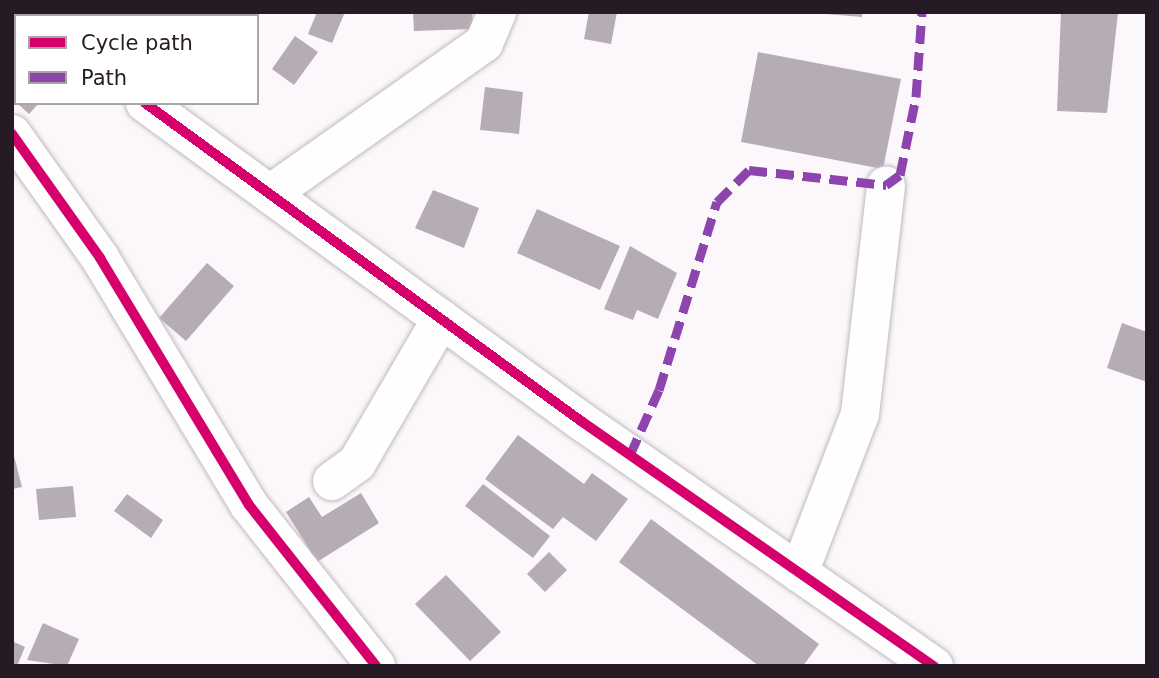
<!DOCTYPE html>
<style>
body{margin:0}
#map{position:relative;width:1159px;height:678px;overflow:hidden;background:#fbf7fa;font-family:"DejaVu Sans",sans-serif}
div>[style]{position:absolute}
.building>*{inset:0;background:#b5adb3}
.roads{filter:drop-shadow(0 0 2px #c1bac0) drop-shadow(0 0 2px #c1bac0)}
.minor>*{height:38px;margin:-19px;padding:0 19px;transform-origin:19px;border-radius:19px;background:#fefefe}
.quiet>*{height:9px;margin-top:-4.5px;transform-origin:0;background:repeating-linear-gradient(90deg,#8e44ad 0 18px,transparent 0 27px)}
.cycleway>*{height:10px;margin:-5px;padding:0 5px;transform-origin:5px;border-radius:5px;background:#d6006c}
span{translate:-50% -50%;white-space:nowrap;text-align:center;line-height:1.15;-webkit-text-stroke:5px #fff;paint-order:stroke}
.frame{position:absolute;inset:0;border:14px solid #261b24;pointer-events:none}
.legend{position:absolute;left:14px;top:14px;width:245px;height:91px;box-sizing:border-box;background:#fff;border:2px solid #a8a4a7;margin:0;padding:9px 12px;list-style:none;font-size:21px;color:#261b24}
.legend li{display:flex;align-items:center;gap:14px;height:35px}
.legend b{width:35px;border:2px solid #a8a4a7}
</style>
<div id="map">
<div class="building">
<div style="clip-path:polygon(155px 12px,210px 12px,213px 16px,152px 16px)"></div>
<div style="clip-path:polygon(317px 12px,345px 12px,332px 43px,308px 34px)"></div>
<div style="clip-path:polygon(413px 12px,472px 12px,473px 29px,414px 31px)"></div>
<div style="clip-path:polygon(589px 12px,617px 12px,611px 44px,584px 39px)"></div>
<div style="clip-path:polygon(802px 12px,862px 12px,862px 17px)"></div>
<div style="clip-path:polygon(1061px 12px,1118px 12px,1107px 113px,1057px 111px)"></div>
<div style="clip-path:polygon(295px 36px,318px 52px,294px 85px,272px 69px)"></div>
<div style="clip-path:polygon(758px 52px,901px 79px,883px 169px,741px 142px)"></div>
<div style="clip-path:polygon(485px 87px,523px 92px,519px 134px,480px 130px)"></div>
<div style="clip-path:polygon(17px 103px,39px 103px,29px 114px)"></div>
<div style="clip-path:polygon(433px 190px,479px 208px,464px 248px,415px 228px)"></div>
<div style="clip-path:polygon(537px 209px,620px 246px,600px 290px,517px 253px)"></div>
<div style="clip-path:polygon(630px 246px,677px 273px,658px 319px,637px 310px,633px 320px,604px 309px)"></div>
<div style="clip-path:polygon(207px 263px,234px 286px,186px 341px,159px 318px)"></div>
<div style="clip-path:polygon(1122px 323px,1147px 332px,1147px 382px,1107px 368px)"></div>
<div style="clip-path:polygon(518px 435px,584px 484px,592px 473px,628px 499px,596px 541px,563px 517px,553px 529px,485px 479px)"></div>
<div style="clip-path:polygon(12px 448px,22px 487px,12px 489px)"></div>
<div style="clip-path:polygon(483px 484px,550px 536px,533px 558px,465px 506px)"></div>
<div style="clip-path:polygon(73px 486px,76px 517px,39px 520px,36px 489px)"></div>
<div style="clip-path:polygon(361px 493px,379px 523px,317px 562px,286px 512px,309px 497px,322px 517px)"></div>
<div style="clip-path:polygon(127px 494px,163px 520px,151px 538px,114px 511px)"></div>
<div style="clip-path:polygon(651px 519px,819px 644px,803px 666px,759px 666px,619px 562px)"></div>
<div style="clip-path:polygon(549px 552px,567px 570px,545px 592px,527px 574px)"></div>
<div style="clip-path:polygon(446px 575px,501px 632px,470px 661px,415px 604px)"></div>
<div style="clip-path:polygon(43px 623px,79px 639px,67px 666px,27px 660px)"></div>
<div style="clip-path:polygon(12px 641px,25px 647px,17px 666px,12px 666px)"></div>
</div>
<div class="roads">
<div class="minor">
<div style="left:16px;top:12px;width:6px;rotate:39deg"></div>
<div style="left:129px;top:16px;width:5px;rotate:-53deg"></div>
<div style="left:145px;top:103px;width:540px;rotate:36.11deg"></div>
<div style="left:581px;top:421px;width:430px;rotate:34.8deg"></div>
<div style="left:12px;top:134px;width:152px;rotate:54.6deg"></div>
<div style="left:100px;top:258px;width:288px;rotate:58.9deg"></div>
<div style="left:249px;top:505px;width:205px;rotate:51.7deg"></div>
<div style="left:270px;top:194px;width:262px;rotate:-35.2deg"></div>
<div style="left:484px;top:43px;width:34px;rotate:-67deg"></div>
<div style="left:332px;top:481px;width:31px;rotate:-36deg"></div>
<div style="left:357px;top:463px;width:167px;rotate:-59.7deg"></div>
<div style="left:799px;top:573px;width:170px;rotate:-69deg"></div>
<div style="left:860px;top:414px;width:230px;rotate:-83.5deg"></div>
</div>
</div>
<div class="quiet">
<div style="left:630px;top:455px;width:71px;rotate:-66deg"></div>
<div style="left:659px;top:390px;width:197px;rotate:-72.9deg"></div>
<div style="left:717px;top:202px;width:45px;rotate:-45deg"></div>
<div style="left:749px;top:170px;width:138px;rotate:6.2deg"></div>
<div style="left:886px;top:185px;width:17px;rotate:-36deg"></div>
<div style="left:900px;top:175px;width:80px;rotate:-78.4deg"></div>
<div style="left:916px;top:97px;width:85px;rotate:-86deg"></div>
</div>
<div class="cycleway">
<div style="left:145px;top:103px;width:540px;rotate:36.11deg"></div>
<div style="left:581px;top:421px;width:430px;rotate:34.8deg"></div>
<div style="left:12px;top:134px;width:152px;rotate:54.6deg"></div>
<div style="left:100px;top:258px;width:288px;rotate:58.9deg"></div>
<div style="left:249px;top:505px;width:205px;rotate:51.7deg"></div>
</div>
<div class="frame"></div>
<ul class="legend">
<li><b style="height:9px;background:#d6006c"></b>Cycle path</li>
<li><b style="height:9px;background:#8e44ad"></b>Path</li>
</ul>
</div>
